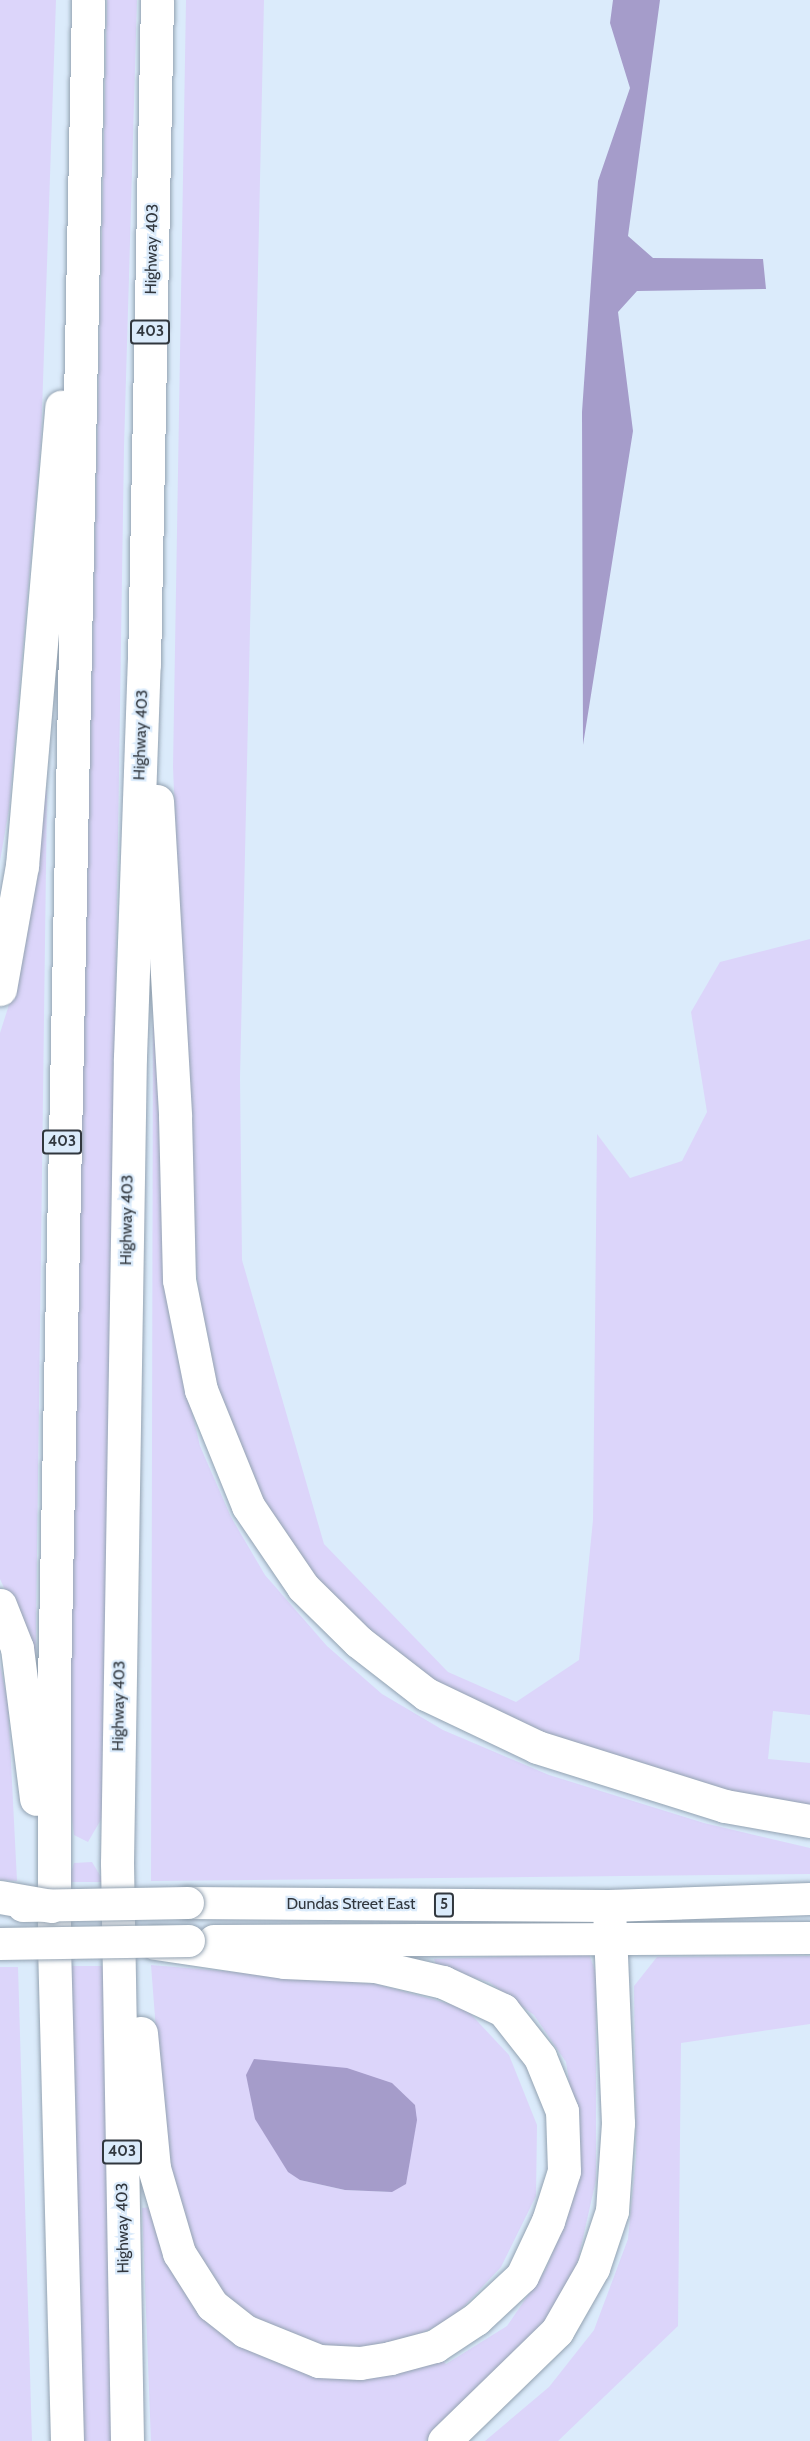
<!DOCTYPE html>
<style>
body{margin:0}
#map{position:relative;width:810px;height:2441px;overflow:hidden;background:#dbebfb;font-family:Cabin,sans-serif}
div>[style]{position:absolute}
.green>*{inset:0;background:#dcd5fa}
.forest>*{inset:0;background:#a59cca}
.roads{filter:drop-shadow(0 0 2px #93a2b1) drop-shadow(0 0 2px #93a2b1)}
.primary>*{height:32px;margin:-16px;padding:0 16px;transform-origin:16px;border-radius:16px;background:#fff}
.motorway>*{height:33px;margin:-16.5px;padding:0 16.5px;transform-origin:16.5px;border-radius:16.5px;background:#fff}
.bridges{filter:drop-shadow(0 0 2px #93a2b1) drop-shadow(0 0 2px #93a2b1)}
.primary-bridge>*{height:32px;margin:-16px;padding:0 16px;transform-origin:16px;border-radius:16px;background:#fff}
.motorway-bridge>*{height:33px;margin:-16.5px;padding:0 16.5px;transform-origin:16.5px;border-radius:16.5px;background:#fff}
span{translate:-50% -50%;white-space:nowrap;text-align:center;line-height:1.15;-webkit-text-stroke:4.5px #dbebfb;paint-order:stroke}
.shield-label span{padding:2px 4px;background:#dbebfb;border:2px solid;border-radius:4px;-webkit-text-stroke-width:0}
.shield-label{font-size:15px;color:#31373e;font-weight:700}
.street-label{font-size:16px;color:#31373e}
</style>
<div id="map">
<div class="green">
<div style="clip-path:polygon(0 0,56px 0,41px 440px,9px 809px,0 861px)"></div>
<div style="clip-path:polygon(107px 0,137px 0,124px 448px,103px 1816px,88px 1842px,74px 1835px,67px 1781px)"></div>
<div style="clip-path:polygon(186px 0,264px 0,240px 1078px,242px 1260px,324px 1544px,448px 1672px,516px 1702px,579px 1660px,593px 1520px,597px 1134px,630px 1178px,682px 1161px,707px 1112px,691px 1012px,720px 962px,810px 939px,810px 1715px,773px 1711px,768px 1759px,810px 1763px,810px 1822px,722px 1801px,407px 1680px,281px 1552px,210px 1381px,192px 1238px,173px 767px)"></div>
<div style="clip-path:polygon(42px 790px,47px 790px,35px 1708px,16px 1614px,0 1579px,0 1033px,19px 973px)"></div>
<div style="clip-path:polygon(153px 1013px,172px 1327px,200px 1446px,231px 1517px,265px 1575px,327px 1646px,382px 1694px,443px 1730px,549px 1775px,704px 1823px,810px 1848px,810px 1874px,151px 1881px)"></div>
<div style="clip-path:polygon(0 1665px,8px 1703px,17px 1881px,0 1880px)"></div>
<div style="clip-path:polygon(92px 1862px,104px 1882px,68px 1882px,74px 1863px)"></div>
<div style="clip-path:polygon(589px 1954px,596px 1973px,596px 2180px,578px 2260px,566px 2290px,533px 2338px,488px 2385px,425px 2441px,151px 2441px,142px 2208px,152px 2207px,259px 2353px,438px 2356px,446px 2364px,507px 2326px,546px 2269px,571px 2206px,576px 2126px,566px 2062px,534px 2015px,489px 1982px,437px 1968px,434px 1959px)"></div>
<div style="clip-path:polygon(810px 1956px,810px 2024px,681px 2043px,678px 2326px,558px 2441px,485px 2441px,549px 2387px,594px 2330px,628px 2239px,636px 2157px,634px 1986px,657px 1957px)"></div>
<div style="clip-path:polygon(evenodd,151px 1965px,376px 1984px,465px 2008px,509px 2055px,537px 2125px,536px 2196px,501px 2267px,452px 2319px,383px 2351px,310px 2346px,260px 2326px,213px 2288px,183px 2228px,166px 2160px,151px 1965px,300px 2180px,392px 2192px,345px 2190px,300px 2180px)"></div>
<div style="clip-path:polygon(67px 1966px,104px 1966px,113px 2441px,80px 2441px)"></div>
<div style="clip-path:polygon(0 1967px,18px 1967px,32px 2441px,0 2441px)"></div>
</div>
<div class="forest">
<div style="clip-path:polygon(613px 0,660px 0,628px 236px,653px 258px,763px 259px,766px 289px,637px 291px,618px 312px,633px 431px,583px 745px,582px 412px,598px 181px,630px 88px,610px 23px)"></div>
<div style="clip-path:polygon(254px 2059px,347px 2068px,392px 2083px,415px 2105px,417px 2120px,406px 2184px,392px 2192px,345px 2190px,300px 2180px,288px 2172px,255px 2119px,246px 2075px)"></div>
</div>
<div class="roads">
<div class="primary">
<div style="left:188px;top:1903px;width:421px;rotate:0.4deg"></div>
<div style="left:609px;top:1906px;width:201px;rotate:-2deg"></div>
<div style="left:214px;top:1941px;width:596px;rotate:-0.29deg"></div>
</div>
<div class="motorway">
<div style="left:157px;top:801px;width:316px;rotate:86.7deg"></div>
<div style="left:175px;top:1116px;width:164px;rotate:88.6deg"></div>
<div style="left:179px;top:1280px;width:112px;rotate:78.7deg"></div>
<div style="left:201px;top:1390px;width:125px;rotate:67.9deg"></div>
<div style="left:248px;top:1506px;width:98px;rotate:55.8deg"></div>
<div style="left:303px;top:1587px;width:78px;rotate:44.5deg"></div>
<div style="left:359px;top:1642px;width:85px;rotate:37.8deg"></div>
<div style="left:426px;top:1694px;width:123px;rotate:25.5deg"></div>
<div style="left:537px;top:1747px;width:197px;rotate:17.4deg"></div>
<div style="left:725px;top:1806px;width:86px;rotate:10deg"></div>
<div style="left:0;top:989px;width:125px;rotate:-79.9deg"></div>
<div style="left:22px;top:866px;width:461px;rotate:-85.1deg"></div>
<div style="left:0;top:1605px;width:46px;rotate:68.4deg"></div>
<div style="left:17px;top:1648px;width:152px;rotate:82.8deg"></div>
<div style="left:141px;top:2033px;width:136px;rotate:84.5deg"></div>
<div style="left:154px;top:2168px;width:89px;rotate:73.6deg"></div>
<div style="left:179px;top:2253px;width:62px;rotate:57.6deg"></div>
<div style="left:212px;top:2305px;width:42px;rotate:38.2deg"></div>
<div style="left:245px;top:2331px;width:80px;rotate:22.1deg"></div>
<div style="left:319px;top:2361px;width:41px;rotate:2.8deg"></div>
<div style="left:360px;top:2363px;width:30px;rotate:-9deg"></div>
<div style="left:390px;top:2358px;width:47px;rotate:-14.9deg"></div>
<div style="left:435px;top:2346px;width:49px;rotate:-33.4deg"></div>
<div style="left:476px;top:2319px;width:63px;rotate:-43.1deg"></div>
<div style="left:522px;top:2276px;width:61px;rotate:-64.7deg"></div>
<div style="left:548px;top:2221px;width:52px;rotate:-72.3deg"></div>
<div style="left:564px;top:2171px;width:60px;rotate:-91.9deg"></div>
<div style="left:562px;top:2111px;width:58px;rotate:-112.2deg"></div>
<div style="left:540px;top:2057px;width:60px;rotate:-128.2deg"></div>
<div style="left:503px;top:2010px;width:66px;rotate:-155deg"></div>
<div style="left:443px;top:1982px;width:70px;rotate:-166.8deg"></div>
<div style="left:375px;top:1966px;width:91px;rotate:-177.5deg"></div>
<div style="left:284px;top:1962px;width:130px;rotate:-171.6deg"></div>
<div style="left:67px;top:2441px;width:488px;rotate:-91.5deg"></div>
<div style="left:54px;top:1953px;width:270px;rotate:-90deg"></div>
<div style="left:54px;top:1683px;width:1683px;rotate:-88.84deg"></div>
<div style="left:127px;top:2441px;width:578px;rotate:-90.99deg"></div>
<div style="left:117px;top:1863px;width:806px;rotate:-89.08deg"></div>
<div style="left:130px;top:1057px;width:393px;rotate:-88deg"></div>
<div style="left:144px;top:664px;width:664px;rotate:-88.88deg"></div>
<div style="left:444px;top:2441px;width:158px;rotate:-44.2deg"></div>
<div style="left:557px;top:2331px;width:73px;rotate:-60.3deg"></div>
<div style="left:593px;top:2268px;width:60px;rotate:-71.6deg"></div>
<div style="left:612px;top:2211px;width:88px;rotate:-86.1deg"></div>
<div style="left:618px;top:2123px;width:217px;rotate:-92.4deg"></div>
</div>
</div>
<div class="bridges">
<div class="primary-bridge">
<div style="left:23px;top:1906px;width:165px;rotate:-1deg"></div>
<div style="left:0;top:1944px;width:189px;rotate:-0.9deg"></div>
</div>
<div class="motorway-bridge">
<div style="left:0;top:1897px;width:52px;rotate:10deg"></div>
</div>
</div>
<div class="shield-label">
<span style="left:150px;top:332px">403</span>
<span style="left:62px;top:1142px">403</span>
<span style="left:444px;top:1905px">5</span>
<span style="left:122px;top:2152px">403</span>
</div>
<div class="street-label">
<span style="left:152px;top:249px;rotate:-89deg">Highway 403</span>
<span style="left:141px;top:735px;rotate:-88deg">Highway 403</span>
<span style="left:127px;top:1220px;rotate:-89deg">Highway 403</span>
<span style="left:119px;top:1706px;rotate:-89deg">Highway 403</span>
<span style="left:351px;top:1904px">Dundas Street East</span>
<span style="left:123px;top:2228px;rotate:-91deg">Highway 403</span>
</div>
</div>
